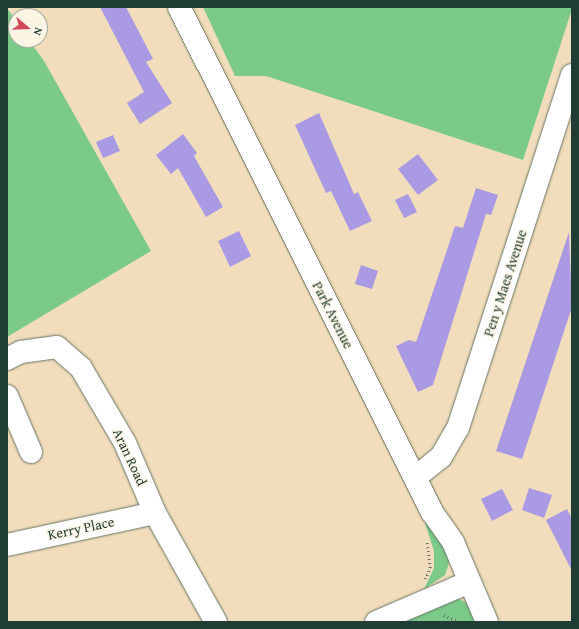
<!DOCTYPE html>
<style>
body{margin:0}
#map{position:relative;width:579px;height:629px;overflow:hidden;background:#f1ddbc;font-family:"Gentium Book Plus",serif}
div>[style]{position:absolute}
.green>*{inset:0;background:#7bca8a}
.building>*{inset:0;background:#aa9ae3}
.path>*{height:2.5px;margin-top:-1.25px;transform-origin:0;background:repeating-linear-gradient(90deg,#687564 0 1px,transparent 0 4px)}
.roads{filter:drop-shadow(0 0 1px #687564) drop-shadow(0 0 1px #687564)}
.minor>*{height:22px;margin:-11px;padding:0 11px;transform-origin:11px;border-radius:11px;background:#fff}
span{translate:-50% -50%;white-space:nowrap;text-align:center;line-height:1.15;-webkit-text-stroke:3px #fcf5e5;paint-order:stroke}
.street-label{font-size:14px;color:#1f3d34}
.frame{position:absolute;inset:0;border:8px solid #1f3d34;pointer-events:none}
.north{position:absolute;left:8px;top:8px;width:40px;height:40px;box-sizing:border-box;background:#fcf5e5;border:1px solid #a4ab9e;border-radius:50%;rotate:109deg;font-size:11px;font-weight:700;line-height:16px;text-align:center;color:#1f3d34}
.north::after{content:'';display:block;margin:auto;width:14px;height:18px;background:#d1495b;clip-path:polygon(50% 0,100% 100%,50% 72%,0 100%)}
</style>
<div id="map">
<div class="green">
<div style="clip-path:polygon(203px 7px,572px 7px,572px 9px,523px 160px,266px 76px,235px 76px)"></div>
<div style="clip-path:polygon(7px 8px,16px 21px,16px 40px,29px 40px,44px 61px,151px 251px,7px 337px)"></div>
<div style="clip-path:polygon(429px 518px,449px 552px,449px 563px,445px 575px,424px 589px,434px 568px,434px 551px,425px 523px)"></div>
<div style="clip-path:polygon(457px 598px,469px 604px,482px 622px,393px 622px)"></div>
</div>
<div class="building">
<div style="clip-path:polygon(100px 7px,126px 7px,153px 59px,146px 62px,172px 103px,140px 124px,127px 103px,144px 92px)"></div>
<div style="clip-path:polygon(319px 113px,354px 194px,358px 192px,372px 221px,350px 231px,331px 191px,326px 193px,295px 125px)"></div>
<div style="clip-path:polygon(183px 134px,197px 153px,194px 156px,223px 207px,206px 217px,178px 168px,171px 174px,156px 155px)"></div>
<div style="clip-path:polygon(113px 135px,120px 151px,103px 158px,96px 142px)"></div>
<div style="clip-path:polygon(418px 154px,438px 180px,418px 195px,398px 169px)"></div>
<div style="clip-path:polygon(476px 188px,498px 195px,491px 215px,486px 214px,433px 385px,418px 392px,396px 346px,409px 340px,416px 342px,455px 226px,463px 228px)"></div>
<div style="clip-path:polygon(408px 194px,417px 212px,404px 218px,395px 200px)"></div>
<div style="clip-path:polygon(239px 231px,251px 256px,230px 267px,218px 241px)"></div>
<div style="clip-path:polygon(569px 232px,572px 307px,522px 459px,496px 451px)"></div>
<div style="clip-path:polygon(361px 265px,378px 271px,372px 289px,355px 284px)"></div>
<div style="clip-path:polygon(529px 488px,552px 495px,544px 518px,522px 510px)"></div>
<div style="clip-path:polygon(502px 489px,513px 510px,492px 521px,481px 499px)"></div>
<div style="clip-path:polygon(567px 509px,572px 519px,572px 571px,546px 520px)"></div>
</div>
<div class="path">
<div style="left:425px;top:579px;width:12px;rotate:-66deg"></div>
<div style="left:430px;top:568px;width:26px;rotate:-97deg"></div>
<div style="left:444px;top:615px;width:17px;rotate:24deg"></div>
</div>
<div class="roads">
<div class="minor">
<div style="left:179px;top:7px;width:565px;rotate:63.39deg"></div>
<div style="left:432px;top:512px;width:37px;rotate:55deg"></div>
<div style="left:453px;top:542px;width:87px;rotate:67deg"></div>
<div style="left:7px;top:359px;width:16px;rotate:-27deg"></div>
<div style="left:21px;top:352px;width:36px;rotate:-8deg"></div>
<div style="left:57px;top:347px;width:32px;rotate:41deg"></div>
<div style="left:81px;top:368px;width:87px;rotate:59.6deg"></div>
<div style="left:125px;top:443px;width:76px;rotate:66.8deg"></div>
<div style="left:155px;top:513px;width:125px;rotate:60.8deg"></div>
<div style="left:7px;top:396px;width:61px;rotate:66.8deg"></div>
<div style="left:416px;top:477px;width:32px;rotate:-39deg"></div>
<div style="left:441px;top:457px;width:34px;rotate:-60deg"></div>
<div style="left:458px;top:428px;width:371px;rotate:-72.1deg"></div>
<div style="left:7px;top:545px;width:151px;rotate:-12.2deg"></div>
<div style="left:376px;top:622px;width:102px;rotate:-23.1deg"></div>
</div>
</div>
<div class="street-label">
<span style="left:505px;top:283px;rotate:-72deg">Pen y Maes Avenue</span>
<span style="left:333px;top:315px;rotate:63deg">Park Avenue</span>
<span style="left:130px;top:457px;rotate:65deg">Aran Road</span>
<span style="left:81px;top:528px;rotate:-12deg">Kerry Place</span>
</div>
<div class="frame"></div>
<div class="north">N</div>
</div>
